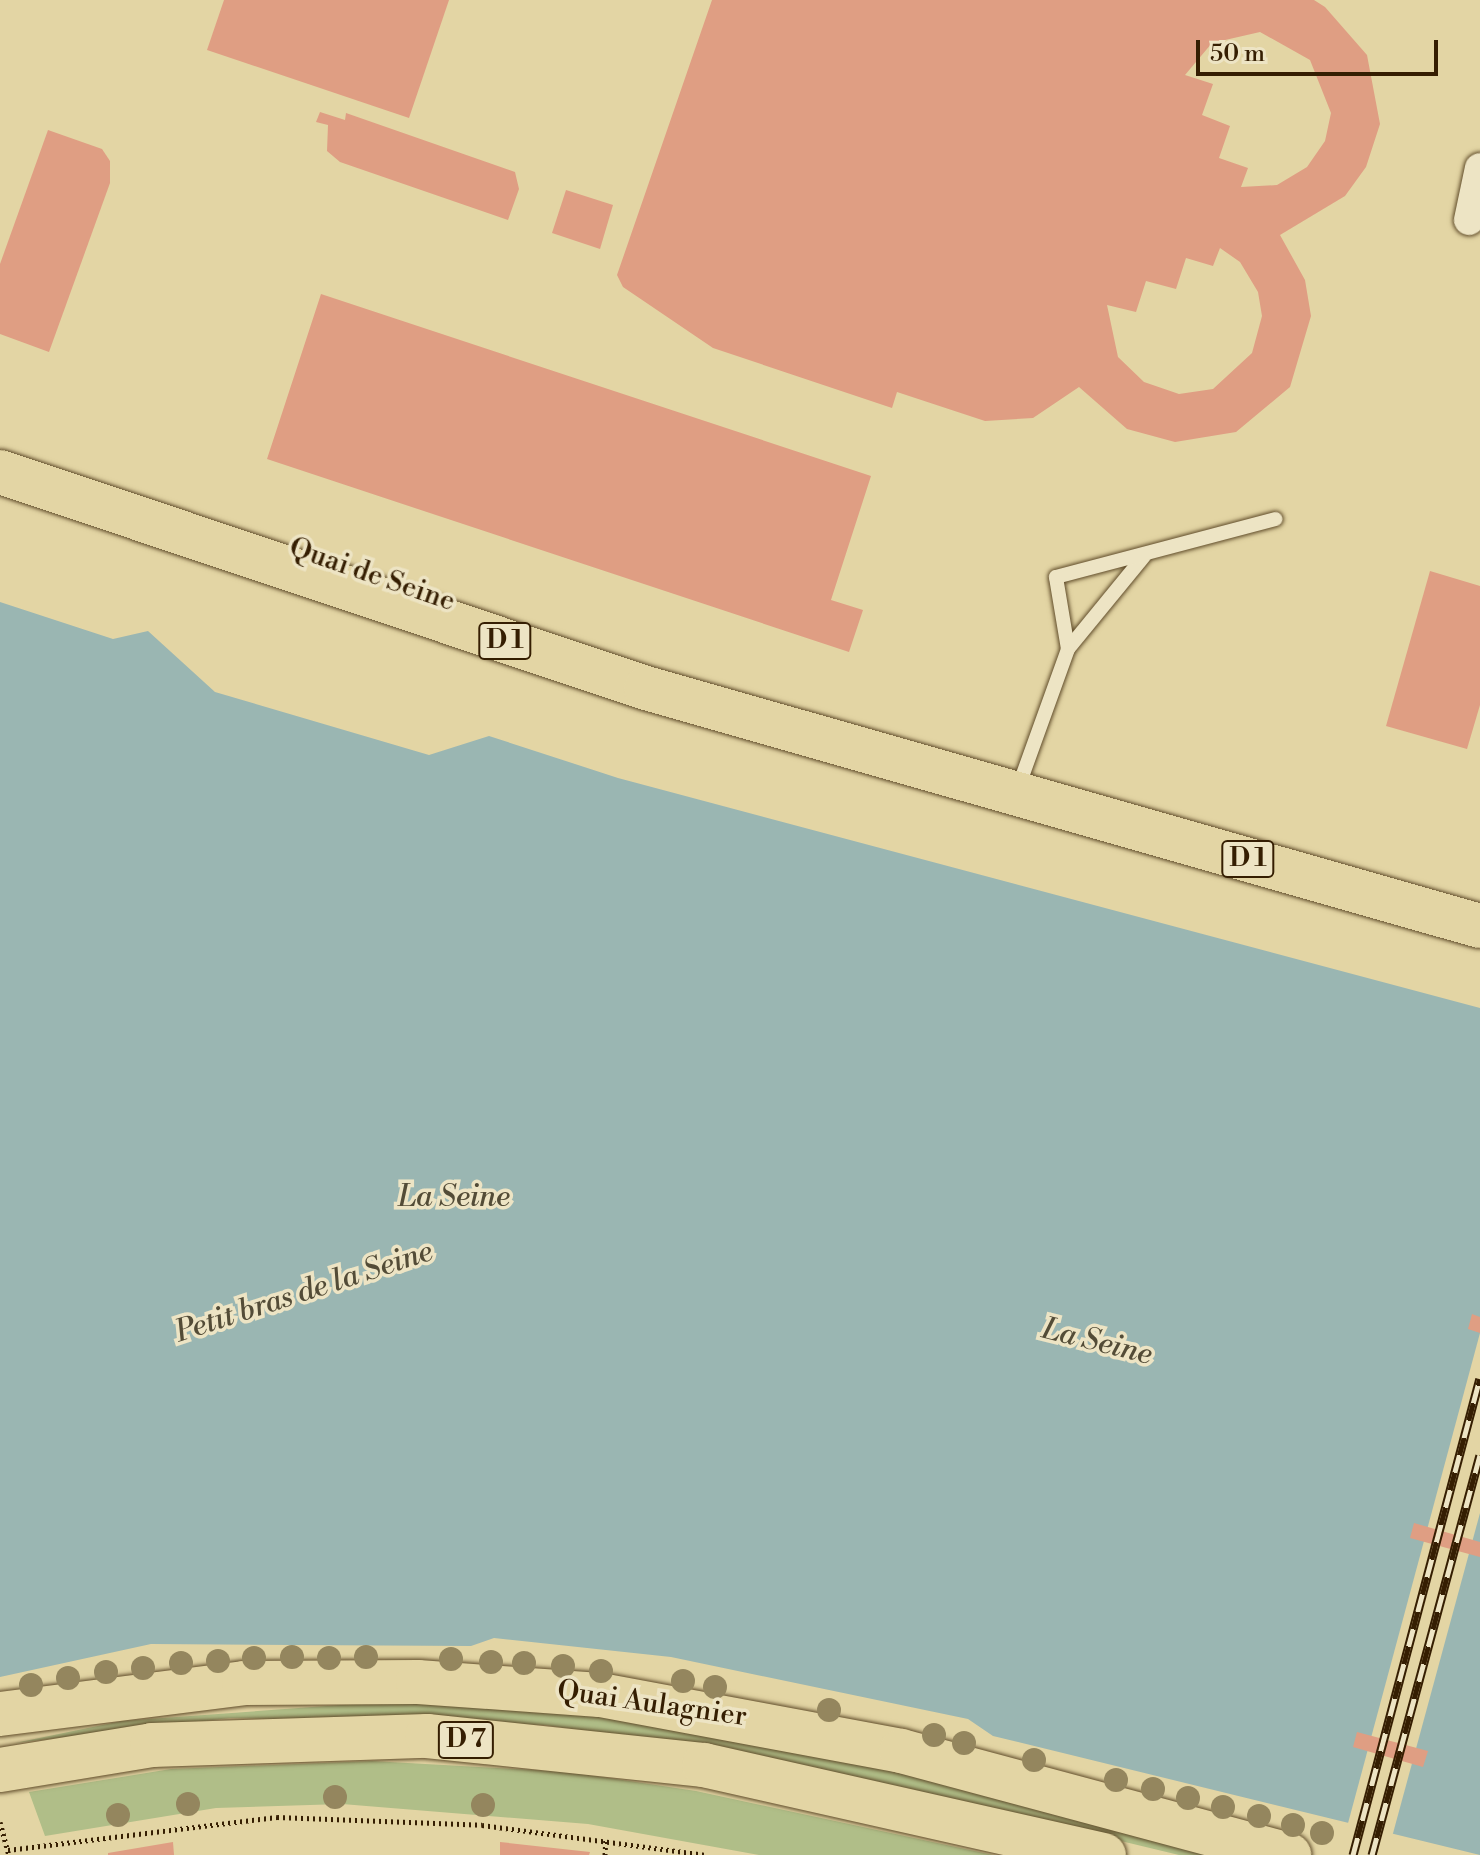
<!DOCTYPE html>
<style>
body{margin:0}
#map{position:relative;width:1480px;height:1855px;overflow:hidden;background:#e3d5a4;font-family:"Libre Bodoni",serif}
div>[style]{position:absolute}
.green>*{inset:0;background:#b0be88}
.water>*{inset:0;background:#9ab6b2}
.pier>*{inset:0;background:#e3d5a4}
.building>*{inset:0;background:#df9e83}
.path>*{height:5px;margin-top:-2.5px;transform-origin:0;background:repeating-linear-gradient(90deg,#351e02 0 2px,transparent 0 6px)}
.roads{filter:drop-shadow(0 0 2px #604c2a) drop-shadow(0 0 2px #604c2a)}
.service>*{height:14px;margin:-7px;padding:0 7px;transform-origin:7px;border-radius:7px;background:#ede4c4}
.minor>*{height:30px;margin:-15px;padding:0 15px;transform-origin:15px;border-radius:15px;background:#ede4c4}
.primary>*{height:44px;margin:-22px;padding:0 22px;transform-origin:22px;border-radius:22px;background:#e3d5a4}
.rail>*{height:9px;margin-top:-4.5px;transform-origin:0;background:repeating-linear-gradient(90deg,#ede4c4 0 18px,#351e02 0 36px);box-sizing:border-box;border-block:2px solid #351e02}
.trees>*{width:24px;height:24px;margin:-12px;border-radius:50%;background:#94865e}
span{translate:-50% -50%;white-space:nowrap;text-align:center;line-height:1.15;-webkit-text-stroke:7px #ede4c4;paint-order:stroke}
.shield-label span{padding:2px 6px;background:#ede4c4;border:2px solid;border-radius:6px;-webkit-text-stroke-width:0}
.shield-label{font-size:26px;color:#351e02;font-weight:700}
.street-label{font-size:28px;color:#351e02}
.water-label{font-size:30px;color:#534c37;font-style:italic}
.scale{position:absolute;left:1196px;top:40px;width:242px;height:36px;box-sizing:border-box;border:4px solid #351e02;border-top:0;padding-left:10px;font-size:24px;line-height:28px;white-space:nowrap;color:#351e02;-webkit-text-stroke:6px #ede4c4;paint-order:stroke}
</style>
<div id="map">
<div class="green">
<div style="clip-path:polygon(381px 1702px,524px 1703px,779px 1741px,1220px 1855px,1179px 1855px,809px 1766px,545px 1725px,230px 1718px,15px 1743px,122px 1721px)"></div>
<div style="clip-path:polygon(372px 1761px,569px 1772px,696px 1791px,993px 1855px,759px 1855px,588px 1824px,342px 1804px,216px 1808px,45px 1836px,29px 1792px,171px 1769px)"></div>
</div>
<div class="water">
<div style="clip-path:polygon(0 602px,113px 639px,148px 631px,215px 692px,429px 755px,489px 736px,618px 778px,1480px 1008px,1480px 1855px,993px 1736px,968px 1719px,671px 1657px,494px 1638px,471px 1646px,151px 1644px,0 1677px)"></div>
</div>
<div class="pier">
<div style="clip-path:polygon(1480px 1333px,1480px 1513px,1392px 1837px,1347px 1827px)"></div>
</div>
<div class="building">
<div style="clip-path:polygon(224px 0,449px 0,409px 118px,207px 50px)"></div>
<div style="clip-path:polygon(evenodd,712px 0,1314px 0,1325px 7px,1367px 55px,1380px 124px,1366px 167px,1345px 196px,1280px 235px,1305px 280px,1311px 316px,1290px 387px,1236px 432px,1175px 442px,1127px 429px,1079px 387px,1033px 418px,985px 421px,897px 392px,892px 408px,713px 348px,623px 287px,617px 275px,712px 0,1260px 32px,1310px 60px,1331px 113px,1325px 141px,1307px 167px,1277px 185px,1241px 187px,1248px 168px,1219px 158px,1230px 126px,1202px 115px,1213px 84px,1185px 75px,1212px 43px,1260px 32px,712px 0,1220px 248px,1240px 262px,1258px 292px,1262px 316px,1252px 353px,1213px 389px,1179px 394px,1144px 382px,1118px 357px,1107px 305px,1136px 312px,1146px 281px,1176px 289px,1186px 258px,1213px 266px,1220px 248px)"></div>
<div style="clip-path:polygon(320px 112px,345px 120px,346px 113px,515px 172px,519px 189px,508px 220px,340px 162px,327px 151px,328px 125px,316px 122px)"></div>
<div style="clip-path:polygon(48px 130px,102px 149px,110px 161px,110px 183px,49px 352px,0 334px,0 264px)"></div>
<div style="clip-path:polygon(566px 190px,613px 205px,600px 249px,552px 233px)"></div>
<div style="clip-path:polygon(321px 294px,871px 476px,831px 600px,863px 610px,849px 652px,267px 459px)"></div>
<div style="clip-path:polygon(1430px 571px,1480px 586px,1480px 705px,1467px 749px,1386px 726px)"></div>
<div style="clip-path:polygon(1472px 1314px,1480px 1317px,1480px 1333px,1468px 1329px)"></div>
<div style="clip-path:polygon(1414px 1523px,1480px 1542px,1480px 1557px,1410px 1538px)"></div>
<div style="clip-path:polygon(1357px 1732px,1428px 1751px,1423px 1767px,1353px 1747px)"></div>
<div style="clip-path:polygon(173px 1842px,174px 1855px,108px 1855px,108px 1853px)"></div>
<div style="clip-path:polygon(500px 1842px,590px 1852px,589px 1855px,500px 1855px)"></div>
</div>
<div class="path">
<div style="left:0;top:1822px;width:34px;rotate:75deg"></div>
<div style="left:8px;top:1850px;width:271px;rotate:-7deg"></div>
<div style="left:277px;top:1817px;width:205px;rotate:2.2deg"></div>
<div style="left:482px;top:1825px;width:226px;rotate:7.6deg"></div>
<div style="left:605px;top:1855px;width:17px;rotate:-87deg"></div>
</div>
<div class="roads">
<div class="service">
<div style="left:1068px;top:649px;width:120px;rotate:-50.7deg"></div>
<div style="left:1018px;top:788px;width:148px;rotate:-70.2deg"></div>
<div style="left:1068px;top:649px;width:73px;rotate:-99.5deg"></div>
<div style="left:1056px;top:577px;width:227px;rotate:-14.8deg"></div>
</div>
<div class="minor">
<div style="left:1469px;top:220px;width:53px;rotate:-78.1deg"></div>
</div>
<div class="primary">
<div style="left:0;top:472px;width:681px;rotate:18.49deg"></div>
<div style="left:646px;top:688px;width:867px;rotate:15.93deg"></div>
<div style="left:0;top:1714px;width:246px;rotate:-7.2deg"></div>
<div style="left:244px;top:1683px;width:174px;rotate:-0.3deg"></div>
<div style="left:418px;top:1682px;width:182px;rotate:4.1deg"></div>
<div style="left:600px;top:1695px;width:306px;rotate:10.5deg"></div>
<div style="left:901px;top:1751px;width:402px;rotate:15deg"></div>
<div style="left:0;top:1770px;width:154px;rotate:-9.3deg"></div>
<div style="left:152px;top:1745px;width:275px;rotate:-1.9deg"></div>
<div style="left:427px;top:1736px;width:279px;rotate:6deg"></div>
<div style="left:704px;top:1765px;width:410px;rotate:12.7deg"></div>
</div>
</div>
<div class="rail">
<div style="left:1353px;top:1855px;width:493px;rotate:-75.1deg"></div>
<div style="left:1372px;top:1855px;width:414px;rotate:-74.9deg"></div>
</div>
<div class="trees">
<div style="left:292px;top:1657px"></div>
<div style="left:366px;top:1657px"></div>
<div style="left:254px;top:1658px"></div>
<div style="left:329px;top:1658px"></div>
<div style="left:451px;top:1659px"></div>
<div style="left:218px;top:1661px"></div>
<div style="left:491px;top:1662px"></div>
<div style="left:181px;top:1663px"></div>
<div style="left:524px;top:1663px"></div>
<div style="left:563px;top:1666px"></div>
<div style="left:143px;top:1668px"></div>
<div style="left:601px;top:1671px"></div>
<div style="left:106px;top:1672px"></div>
<div style="left:68px;top:1678px"></div>
<div style="left:683px;top:1681px"></div>
<div style="left:31px;top:1685px"></div>
<div style="left:715px;top:1687px"></div>
<div style="left:829px;top:1710px"></div>
<div style="left:934px;top:1735px"></div>
<div style="left:964px;top:1743px"></div>
<div style="left:1034px;top:1760px"></div>
<div style="left:1116px;top:1780px"></div>
<div style="left:1153px;top:1789px"></div>
<div style="left:335px;top:1797px"></div>
<div style="left:1188px;top:1798px"></div>
<div style="left:188px;top:1804px"></div>
<div style="left:483px;top:1805px"></div>
<div style="left:1223px;top:1807px"></div>
<div style="left:118px;top:1815px"></div>
<div style="left:1259px;top:1816px"></div>
<div style="left:1293px;top:1825px"></div>
<div style="left:1322px;top:1833px"></div>
</div>
<div class="shield-label">
<span style="left:505px;top:641px">D 1</span>
<span style="left:1248px;top:859px">D 1</span>
<span style="left:466px;top:1740px">D 7</span>
</div>
<div class="street-label">
<span style="left:372px;top:575px;rotate:19deg">Quai de Seine</span>
<span style="left:652px;top:1704px;rotate:8deg">Quai Aulagnier</span>
</div>
<div class="water-label">
<span style="left:454px;top:1197px">La Seine</span>
<span style="left:304px;top:1292px;rotate:-18deg">Petit bras de la Seine</span>
<span style="left:1097px;top:1342px;rotate:14deg">La Seine</span>
</div>
<div class="scale">50 m</div>
</div>
